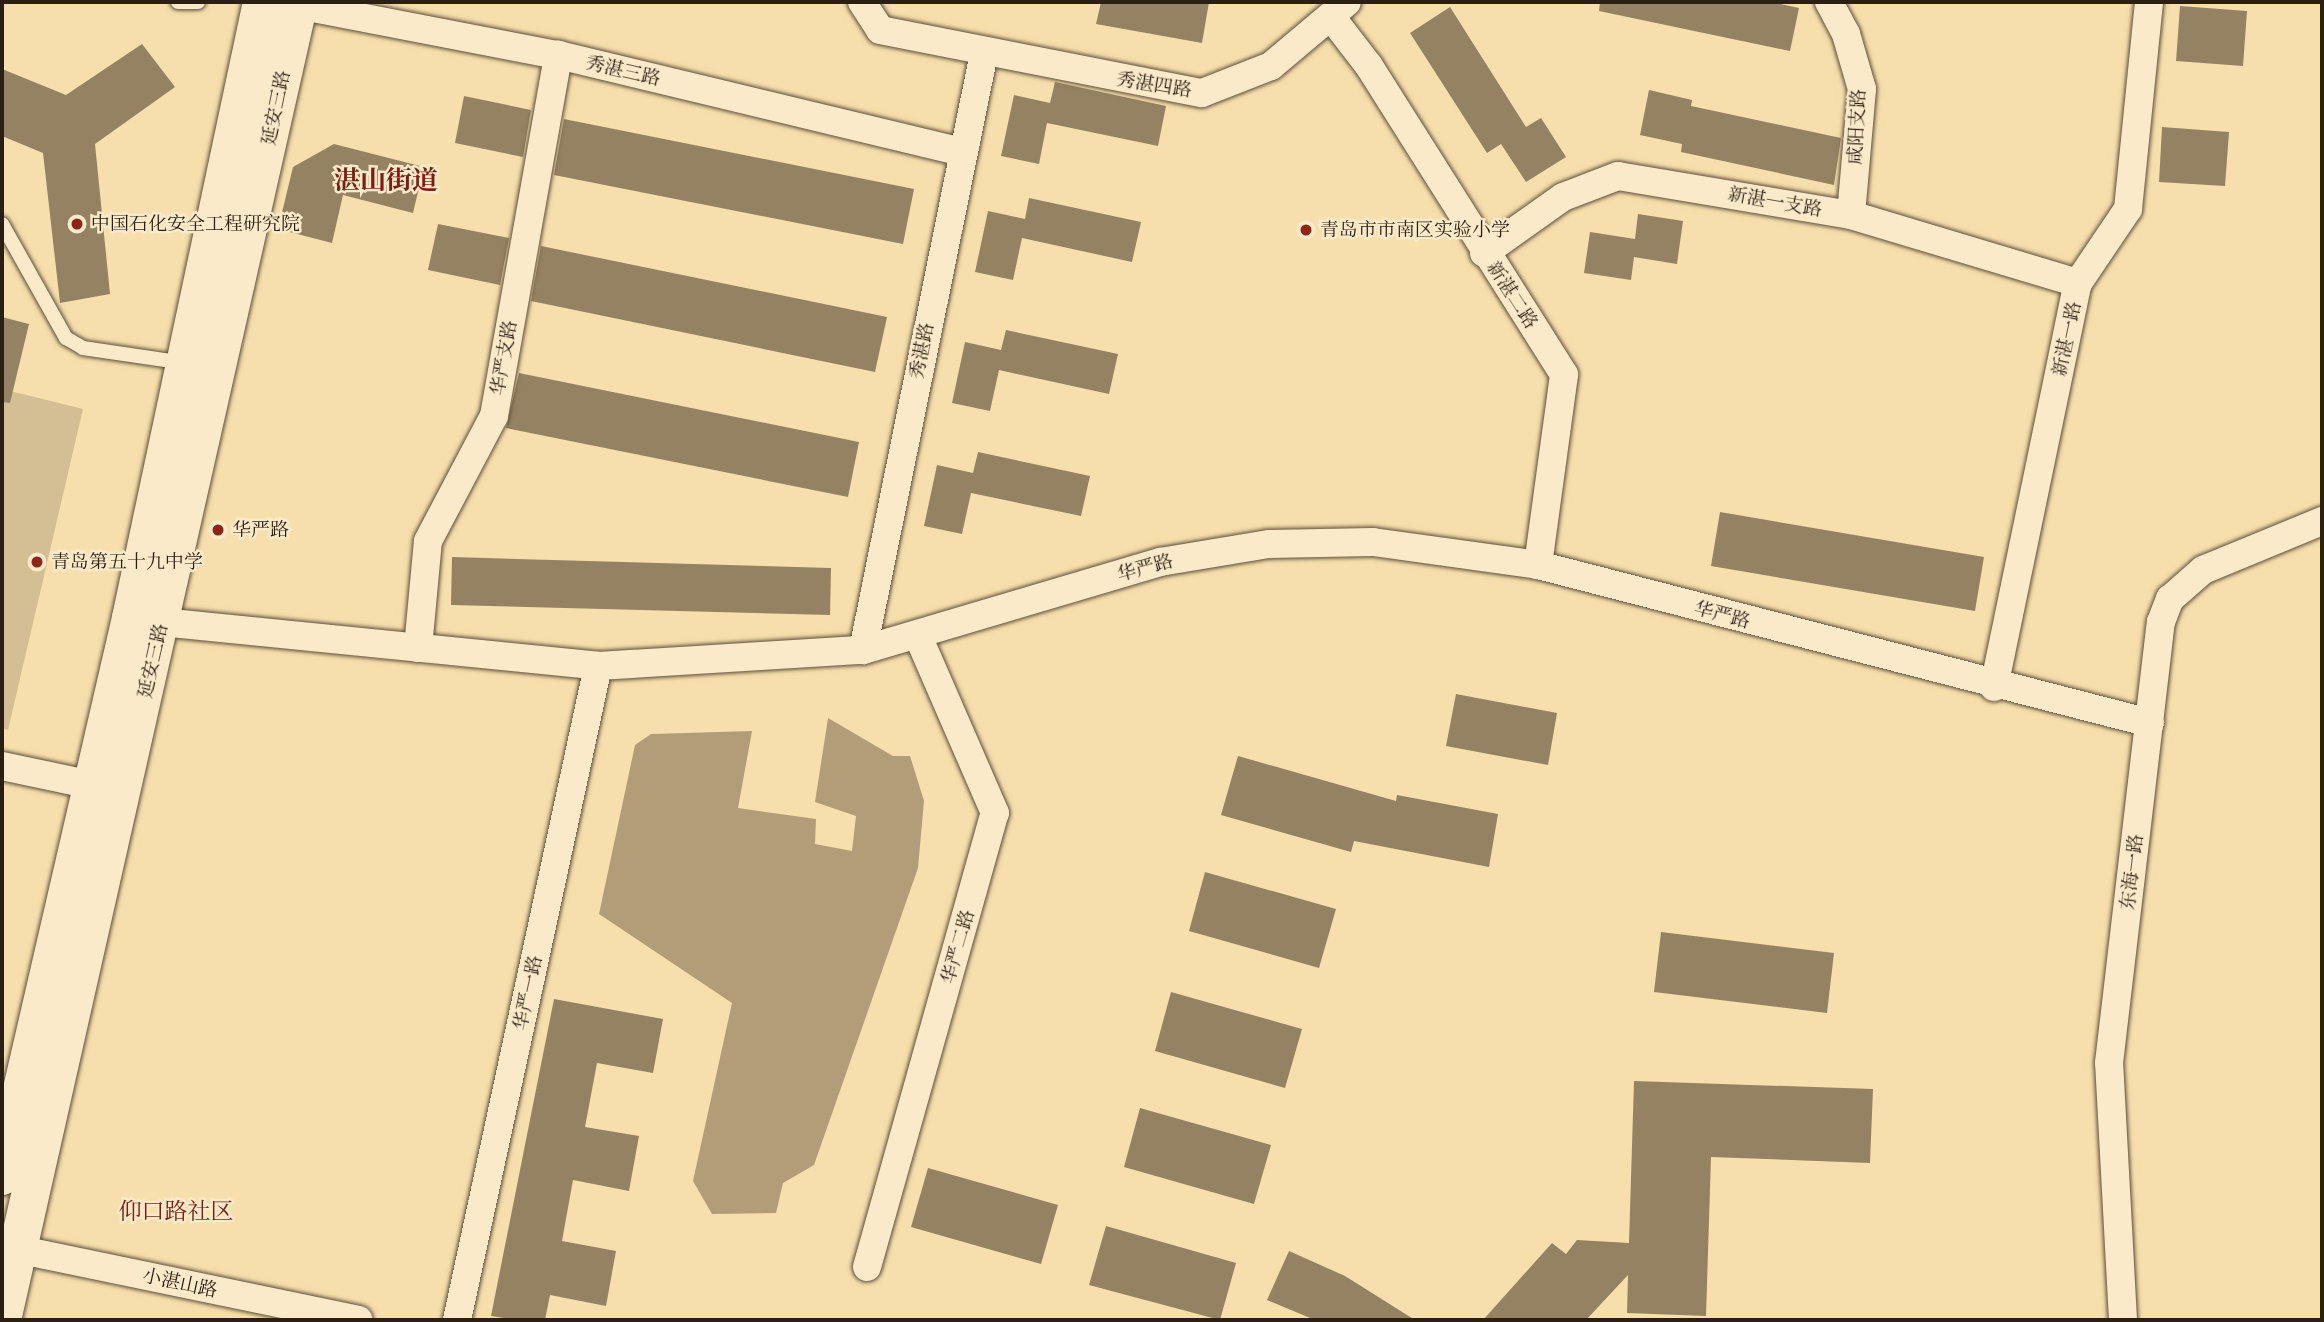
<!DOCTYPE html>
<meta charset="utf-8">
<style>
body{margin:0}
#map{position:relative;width:2324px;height:1322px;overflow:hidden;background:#f7dfad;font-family:"Libre Caslon Text","Noto Serif SC",serif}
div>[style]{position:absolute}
.green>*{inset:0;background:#d4be93}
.water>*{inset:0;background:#b29d78}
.building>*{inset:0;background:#958263}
.roads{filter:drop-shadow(0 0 2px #5e4e39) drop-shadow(0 0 2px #5e4e39)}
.lane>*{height:14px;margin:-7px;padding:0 7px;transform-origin:7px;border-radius:7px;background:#faeaca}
.street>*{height:28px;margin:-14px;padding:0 14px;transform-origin:14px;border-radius:14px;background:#faeaca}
.secondary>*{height:38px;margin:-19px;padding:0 19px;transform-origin:19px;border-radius:19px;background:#faeaca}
.dots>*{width:19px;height:19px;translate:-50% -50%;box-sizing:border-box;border:4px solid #faeaca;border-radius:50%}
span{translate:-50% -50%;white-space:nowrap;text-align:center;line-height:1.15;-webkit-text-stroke:5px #faeaca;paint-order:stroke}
.street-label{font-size:19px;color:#2b1e12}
.poi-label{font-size:19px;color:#2b1e12}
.left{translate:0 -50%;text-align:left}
.quarter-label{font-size:23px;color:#7a1f14}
.district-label{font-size:26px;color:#7a1f14;font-weight:700}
.frame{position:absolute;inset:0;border:4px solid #2b1e12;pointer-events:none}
</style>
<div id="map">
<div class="green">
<div style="clip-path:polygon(2px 389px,83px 409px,8px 730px,2px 728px)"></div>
</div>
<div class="water">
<div style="clip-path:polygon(828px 718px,893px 756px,910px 756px,924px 801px,918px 868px,814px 1165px,783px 1183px,776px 1213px,712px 1214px,693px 1181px,732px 1003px,599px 914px,635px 745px,651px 734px,752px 731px,738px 808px,816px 819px,815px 844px,852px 851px,856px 816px,815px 802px)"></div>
</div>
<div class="building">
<div style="clip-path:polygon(1101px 2px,1209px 2px,1202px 43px,1096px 24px)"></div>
<div style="clip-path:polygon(1600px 2px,1771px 2px,1799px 8px,1790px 51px,1599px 11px)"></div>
<div style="clip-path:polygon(2180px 6px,2247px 11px,2243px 66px,2176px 61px)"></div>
<div style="clip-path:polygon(1450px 7px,1526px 127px,1541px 118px,1566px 157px,1526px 182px,1501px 144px,1487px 153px,1410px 33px)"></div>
<div style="clip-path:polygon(142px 44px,175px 87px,95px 144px,110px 294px,60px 303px,43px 153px,2px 136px,2px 69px,66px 95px)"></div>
<div style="clip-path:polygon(1055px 82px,1166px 106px,1158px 146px,1047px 123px,1039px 164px,1001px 156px,1014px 95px,1050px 103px)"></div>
<div style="clip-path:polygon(1649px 90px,1692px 100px,1691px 106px,1841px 138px,1834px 185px,1681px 152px,1682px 144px,1640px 135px)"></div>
<div style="clip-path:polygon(464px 96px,531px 110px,523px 157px,455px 143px)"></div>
<div style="clip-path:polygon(564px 119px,914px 189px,903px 244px,554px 175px)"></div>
<div style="clip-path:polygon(2162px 127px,2229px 132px,2225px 186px,2159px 182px)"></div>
<div style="clip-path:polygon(334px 144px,424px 167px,413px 213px,343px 195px,332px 243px,278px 229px,293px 167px)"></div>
<div style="clip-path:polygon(1029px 198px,1141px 222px,1132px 262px,1022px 238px,1013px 280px,975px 272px,988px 211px,1025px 219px)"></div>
<div style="clip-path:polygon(1638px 214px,1683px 221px,1677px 264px,1634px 257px,1631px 280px,1584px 273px,1590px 232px,1635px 239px)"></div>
<div style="clip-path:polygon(438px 224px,509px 238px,500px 285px,428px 270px)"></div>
<div style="clip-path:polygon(541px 246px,887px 317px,875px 372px,531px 301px)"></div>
<div style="clip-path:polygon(2px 317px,29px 324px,10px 403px,2px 402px)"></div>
<div style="clip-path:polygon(1006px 330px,1118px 354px,1109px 394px,999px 370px,990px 411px,952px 403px,965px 342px,1001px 350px)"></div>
<div style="clip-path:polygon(519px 373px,859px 442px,848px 497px,506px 428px)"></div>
<div style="clip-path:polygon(978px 452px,1090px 476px,1081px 516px,971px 493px,962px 534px,924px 526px,937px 465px,973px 473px)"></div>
<div style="clip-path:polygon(1720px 512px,1984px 557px,1975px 611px,1711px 566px)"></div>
<div style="clip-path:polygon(452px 557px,831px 568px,830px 615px,451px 605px)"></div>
<div style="clip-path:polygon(1456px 694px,1557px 713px,1548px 765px,1446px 746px)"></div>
<div style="clip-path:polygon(1238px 756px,1396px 801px,1397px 795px,1498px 814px,1489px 867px,1354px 841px,1351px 852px,1221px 815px)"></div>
<div style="clip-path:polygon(1205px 872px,1336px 909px,1319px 968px,1189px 931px)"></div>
<div style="clip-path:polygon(1661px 932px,1834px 953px,1827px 1013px,1654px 992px)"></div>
<div style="clip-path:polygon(1171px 992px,1302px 1029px,1285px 1088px,1155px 1051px)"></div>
<div style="clip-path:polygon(554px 999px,663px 1019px,653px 1073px,597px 1063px,585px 1127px,639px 1136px,629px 1191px,573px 1180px,562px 1241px,616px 1251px,606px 1306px,550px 1295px,545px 1320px,517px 1320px,491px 1316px)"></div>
<div style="clip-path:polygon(1634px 1081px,1873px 1089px,1870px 1163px,1711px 1157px,1706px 1316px,1627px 1313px,1628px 1275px,1586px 1320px,1483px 1320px,1552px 1243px,1566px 1254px,1577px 1240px,1629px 1243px)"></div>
<div style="clip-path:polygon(1140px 1108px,1271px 1145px,1254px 1204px,1124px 1167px)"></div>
<div style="clip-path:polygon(928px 1168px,1058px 1205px,1041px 1264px,911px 1227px)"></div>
<div style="clip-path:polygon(1106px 1226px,1236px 1263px,1220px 1320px,1089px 1285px)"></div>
<div style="clip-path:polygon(1289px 1251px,1345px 1276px,1415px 1320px,1315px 1320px,1267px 1300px)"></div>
</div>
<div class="roads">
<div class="lane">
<div style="left:178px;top:2px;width:20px"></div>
<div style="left:2px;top:224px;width:131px;rotate:60.7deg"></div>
<div style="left:66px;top:338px;width:20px;rotate:30deg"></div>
<div style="left:83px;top:348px;width:102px;rotate:8.4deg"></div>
</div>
<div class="street">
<div style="left:282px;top:2px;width:281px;rotate:10.9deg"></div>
<div style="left:558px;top:55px;width:415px;rotate:13.5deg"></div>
<div style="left:862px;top:2px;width:33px;rotate:57deg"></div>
<div style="left:880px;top:30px;width:328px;rotate:11.1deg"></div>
<div style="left:1202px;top:93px;width:74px;rotate:-21.4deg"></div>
<div style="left:1271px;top:66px;width:99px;rotate:-40.1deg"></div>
<div style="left:1829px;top:2px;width:36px;rotate:62deg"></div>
<div style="left:1846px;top:34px;width:57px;rotate:73.8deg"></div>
<div style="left:1862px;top:89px;width:126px;rotate:95deg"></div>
<div style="left:1332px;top:18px;width:61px;rotate:52.4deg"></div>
<div style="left:1369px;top:66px;width:365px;rotate:57.7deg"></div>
<div style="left:1564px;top:375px;width:192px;rotate:97.8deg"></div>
<div style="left:1484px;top:253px;width:97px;rotate:-35.3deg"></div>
<div style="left:1563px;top:197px;width:59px;rotate:-20.9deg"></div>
<div style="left:1618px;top:176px;width:236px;rotate:9.5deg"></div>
<div style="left:1851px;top:215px;width:237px;rotate:16.7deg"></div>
<div style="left:141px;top:620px;width:459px;rotate:5.7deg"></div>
<div style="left:598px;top:666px;width:265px;rotate:-3.5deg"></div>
<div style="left:863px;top:650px;width:310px;rotate:-16.5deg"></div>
<div style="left:1160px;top:562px;width:110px;rotate:-9.4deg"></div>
<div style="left:1269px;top:544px;width:104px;rotate:-1.1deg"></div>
<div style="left:1373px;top:542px;width:167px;rotate:7.9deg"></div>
<div style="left:1538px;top:565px;width:632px;rotate:14.48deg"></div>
<div style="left:418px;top:648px;width:107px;rotate:-84.7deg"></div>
<div style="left:428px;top:541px;width:141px;rotate:-62.2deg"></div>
<div style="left:494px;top:416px;width:367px;rotate:-79.9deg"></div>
<div style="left:863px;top:650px;width:609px;rotate:-78.54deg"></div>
<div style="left:1994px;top:687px;width:413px;rotate:-78.3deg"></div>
<div style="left:2078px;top:283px;width:89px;rotate:-56deg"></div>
<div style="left:2128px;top:209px;width:208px;rotate:-84.2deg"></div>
<div style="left:2px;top:766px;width:92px;rotate:11.9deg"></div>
<div style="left:2px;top:1246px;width:364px;rotate:11.7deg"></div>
<div style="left:867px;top:1267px;width:472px;rotate:-74.3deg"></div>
<div style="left:995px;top:813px;width:193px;rotate:-113.5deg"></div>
<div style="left:457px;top:1320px;width:669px;rotate:-77.83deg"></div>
<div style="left:2123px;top:1320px;width:257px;rotate:-93.1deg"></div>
<div style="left:2109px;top:1063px;width:444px;rotate:-83.3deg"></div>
<div style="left:2161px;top:622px;width:25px;rotate:-69deg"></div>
<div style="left:2170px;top:599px;width:44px;rotate:-41.3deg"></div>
<div style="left:2203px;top:570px;width:129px;rotate:-22.4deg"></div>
</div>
<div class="secondary">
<div style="left:2px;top:1176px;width:573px;rotate:-76.98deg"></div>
<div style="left:131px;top:618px;width:630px;rotate:-77.99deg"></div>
<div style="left:2px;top:1320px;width:1351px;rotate:-77.3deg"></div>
</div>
</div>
<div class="dots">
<div style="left:77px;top:224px;background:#8f2418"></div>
<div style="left:1306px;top:230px;background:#8f2418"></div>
<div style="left:218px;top:530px;background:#8f2418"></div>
<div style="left:37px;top:562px;background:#8f2418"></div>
</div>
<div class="street-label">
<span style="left:623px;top:71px;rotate:13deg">秀湛三路</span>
<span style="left:1154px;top:85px;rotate:9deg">秀湛四路</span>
<span style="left:276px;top:108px;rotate:-78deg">延安三路</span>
<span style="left:1857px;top:127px;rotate:-87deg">咸阳支路</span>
<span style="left:1775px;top:202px;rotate:10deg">新湛一支路</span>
<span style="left:1512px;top:295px;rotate:57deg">新湛二路</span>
<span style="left:2067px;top:339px;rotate:-78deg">新湛一路</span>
<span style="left:922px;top:351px;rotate:-79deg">秀湛路</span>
<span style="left:504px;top:358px;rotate:-80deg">华严支路</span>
<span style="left:1145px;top:568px;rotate:-15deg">华严路</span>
<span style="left:1722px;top:615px;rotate:15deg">华严路</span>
<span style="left:153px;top:661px;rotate:-77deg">延安三路</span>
<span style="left:2132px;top:872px;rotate:-83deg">东海一路</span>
<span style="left:958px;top:947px;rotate:-74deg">华严二路</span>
<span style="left:528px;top:993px;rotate:-78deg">华严一路</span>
<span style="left:180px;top:1283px;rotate:12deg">小湛山路</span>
</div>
<div class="poi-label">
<span class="left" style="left:91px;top:224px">中国石化安全工程研究院</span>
<span class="left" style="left:1320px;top:230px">青岛市市南区实验小学</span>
<span class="left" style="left:232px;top:530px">华严路</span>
<span class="left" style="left:51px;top:562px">青岛第五十九中学</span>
</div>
<div class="quarter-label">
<span style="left:176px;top:1211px">仰口路社区</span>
</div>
<div class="district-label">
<span style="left:386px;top:181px">湛山街道</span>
</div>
<div class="frame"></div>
</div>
